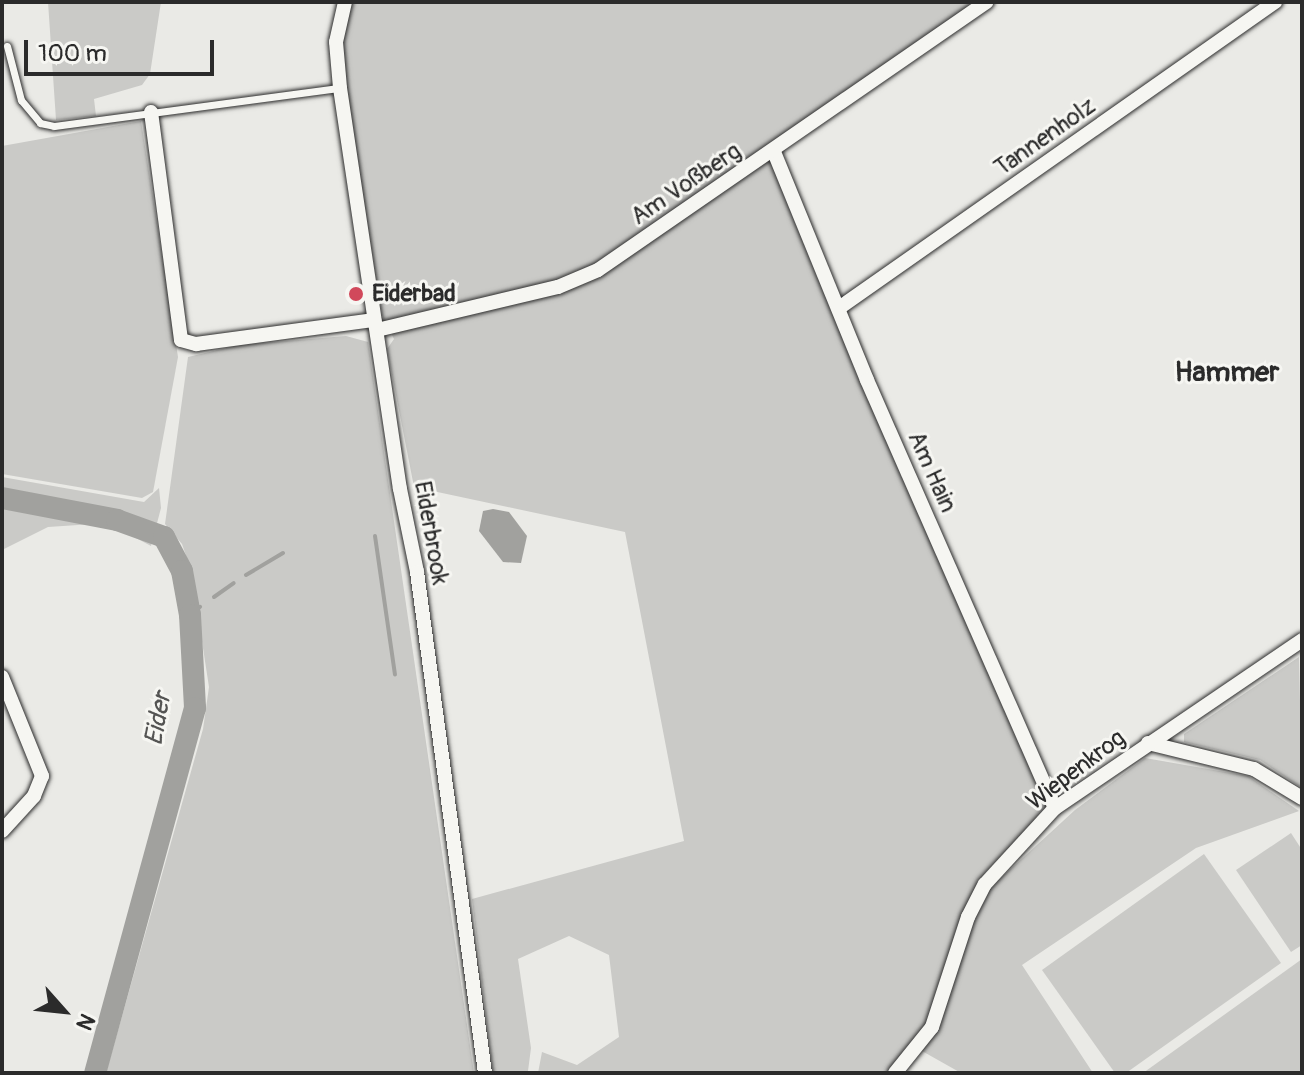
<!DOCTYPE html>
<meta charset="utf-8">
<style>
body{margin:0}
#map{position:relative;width:1304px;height:1075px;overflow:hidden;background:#eaeae6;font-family:Pangolin,sans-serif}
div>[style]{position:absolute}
.green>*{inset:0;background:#cacac7}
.water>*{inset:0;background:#a1a19e}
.stream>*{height:4px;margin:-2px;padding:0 2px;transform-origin:2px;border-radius:2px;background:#a1a19e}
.river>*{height:22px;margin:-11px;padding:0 11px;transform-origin:11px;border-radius:11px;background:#a1a19e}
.roads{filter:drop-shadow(0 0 2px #2b2b2b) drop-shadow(0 0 2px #2b2b2b)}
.lane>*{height:7px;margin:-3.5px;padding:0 3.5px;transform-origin:3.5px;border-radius:3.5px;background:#f6f6f2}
.street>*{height:14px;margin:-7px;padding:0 7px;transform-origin:7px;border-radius:7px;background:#f6f6f2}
.dots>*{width:22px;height:22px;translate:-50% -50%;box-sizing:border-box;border:4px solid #f6f6f2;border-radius:50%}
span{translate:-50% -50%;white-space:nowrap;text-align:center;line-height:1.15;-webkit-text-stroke:6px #f6f6f2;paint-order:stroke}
.street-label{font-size:24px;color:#2b2b2b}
.poi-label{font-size:24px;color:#2b2b2b;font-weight:700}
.left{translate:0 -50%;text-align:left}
.water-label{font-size:26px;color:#545453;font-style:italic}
.quarter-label{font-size:28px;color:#2b2b2b;font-weight:700}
.frame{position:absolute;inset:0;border:4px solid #2b2b2b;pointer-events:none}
.north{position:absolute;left:24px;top:971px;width:80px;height:80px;-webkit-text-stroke:6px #f6f6f2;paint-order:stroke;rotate:117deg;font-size:22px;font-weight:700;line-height:32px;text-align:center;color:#2b2b2b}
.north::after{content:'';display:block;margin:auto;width:28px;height:36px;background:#2b2b2b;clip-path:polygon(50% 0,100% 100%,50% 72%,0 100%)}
.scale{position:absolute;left:24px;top:40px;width:190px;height:36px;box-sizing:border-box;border:4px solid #2b2b2b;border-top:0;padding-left:10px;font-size:24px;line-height:28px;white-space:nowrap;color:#2b2b2b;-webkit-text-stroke:6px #f6f6f2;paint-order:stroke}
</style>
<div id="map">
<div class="green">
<div style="clip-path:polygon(48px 2px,161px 2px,150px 74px,142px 85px,94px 99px,96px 116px,56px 120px)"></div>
<div style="clip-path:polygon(351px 2px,974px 2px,768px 149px,1048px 806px,985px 873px,962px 917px,928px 1027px,888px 1073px,538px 1073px,542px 1052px,577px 1065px,619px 1037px,609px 955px,569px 936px,518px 959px,531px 1048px,528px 1071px,493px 1073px,472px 899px,684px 841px,625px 532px,414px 487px,387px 349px,394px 339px,382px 315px,346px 89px,342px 44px)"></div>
<div style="clip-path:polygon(141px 121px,178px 357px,153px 492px,142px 498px,2px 474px,2px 146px)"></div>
<div style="clip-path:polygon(346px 336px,368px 342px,474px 1073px,106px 1073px,203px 729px,209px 687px,191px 570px,182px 544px,165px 524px,188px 357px,239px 345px)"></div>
<div style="clip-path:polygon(2px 477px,144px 502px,159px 488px,161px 508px,151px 546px,108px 523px,48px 527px,2px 550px)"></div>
<div style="clip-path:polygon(1299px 657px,1302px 788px,1260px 760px,1184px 742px,1184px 734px)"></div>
<div style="clip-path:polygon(1145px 758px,1248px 776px,1299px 811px,1196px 848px,1022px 965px,1093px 1073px,961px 1073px,922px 1051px,935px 1031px,971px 920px,990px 888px,1075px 810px)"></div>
<div style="clip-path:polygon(1291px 833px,1302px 850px,1302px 945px,1291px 952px,1236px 870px)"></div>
<div style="clip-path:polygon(1204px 854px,1281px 963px,1126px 1073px,1115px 1073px,1042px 970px)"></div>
<div style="clip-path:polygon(1302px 959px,1302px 1073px,1143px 1073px)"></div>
</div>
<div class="water">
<div style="clip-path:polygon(493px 509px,509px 512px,527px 536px,521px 563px,503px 562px,479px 531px,483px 511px)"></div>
</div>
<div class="stream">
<div style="left:375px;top:536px;width:140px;rotate:81.8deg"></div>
<div style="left:246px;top:575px;width:43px;rotate:-30.7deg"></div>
<div style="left:214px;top:597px;width:24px;rotate:-35deg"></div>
<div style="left:190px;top:615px;width:13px;rotate:-39deg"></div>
</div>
<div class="river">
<div style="left:2px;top:498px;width:117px;rotate:10.8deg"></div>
<div style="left:117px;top:520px;width:50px;rotate:19.9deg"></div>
<div style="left:164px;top:537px;width:38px;rotate:62deg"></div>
<div style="left:182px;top:571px;width:45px;rotate:79.7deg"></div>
<div style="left:190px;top:615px;width:93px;rotate:86.9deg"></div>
<div style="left:195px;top:708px;width:378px;rotate:105.3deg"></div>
</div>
<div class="roads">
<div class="lane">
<div style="left:7px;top:46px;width:56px;rotate:75.5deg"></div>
<div style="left:21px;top:100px;width:30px;rotate:50deg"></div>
<div style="left:40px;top:123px;width:14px;rotate:12deg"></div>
<div style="left:54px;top:126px;width:289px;rotate:-7.6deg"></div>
</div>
<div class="street">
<div style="left:345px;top:2px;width:41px;rotate:102.7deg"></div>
<div style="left:336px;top:42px;width:46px;rotate:85deg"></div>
<div style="left:340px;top:88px;width:405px;rotate:81.5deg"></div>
<div style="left:400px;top:489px;width:85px;rotate:78.4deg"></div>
<div style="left:417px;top:572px;width:506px;rotate:82.27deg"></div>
<div style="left:151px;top:112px;width:230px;rotate:82.5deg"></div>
<div style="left:181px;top:340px;width:16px;rotate:15deg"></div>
<div style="left:196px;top:344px;width:180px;rotate:-7.7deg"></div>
<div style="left:774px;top:152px;width:246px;rotate:67.8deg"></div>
<div style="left:867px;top:380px;width:467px;rotate:66.3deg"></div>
<div style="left:839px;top:308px;width:533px;rotate:-35.06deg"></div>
<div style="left:377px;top:330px;width:186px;rotate:-13.4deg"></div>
<div style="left:558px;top:287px;width:43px;rotate:-23deg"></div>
<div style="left:598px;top:270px;width:472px;rotate:-34.6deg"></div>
<div style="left:2px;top:677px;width:107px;rotate:68deg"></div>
<div style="left:42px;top:776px;width:22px;rotate:112deg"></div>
<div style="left:34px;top:796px;width:47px;rotate:132.4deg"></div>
<div style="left:1148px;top:743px;width:109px;rotate:13.8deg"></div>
<div style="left:1254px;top:769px;width:56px;rotate:31.1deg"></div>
<div style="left:895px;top:1073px;width:59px;rotate:-51.2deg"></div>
<div style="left:932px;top:1027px;width:116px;rotate:-71.9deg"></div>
<div style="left:968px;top:917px;width:37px;rotate:-63deg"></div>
<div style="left:985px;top:884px;width:103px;rotate:-47.4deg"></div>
<div style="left:1055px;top:808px;width:299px;rotate:-34.2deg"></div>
</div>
</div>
<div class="dots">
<div style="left:356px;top:294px;background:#d1495b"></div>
</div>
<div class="street-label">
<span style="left:1045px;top:137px;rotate:-35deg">Tannenholz</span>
<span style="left:686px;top:184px;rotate:-34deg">Am Voßberg</span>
<span style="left:932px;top:472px;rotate:66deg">Am Hain</span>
<span style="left:431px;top:533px;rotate:80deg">Eiderbrook</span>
<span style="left:1076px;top:770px;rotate:-37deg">Wiepenkrog</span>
</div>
<div class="poi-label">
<span class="left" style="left:372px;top:294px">Eiderbad</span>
</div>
<div class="water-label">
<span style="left:159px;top:719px;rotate:-80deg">Eider</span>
</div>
<div class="quarter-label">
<span style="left:1227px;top:373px">Hammer</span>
</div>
<div class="frame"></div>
<div class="north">N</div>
<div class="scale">100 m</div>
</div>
